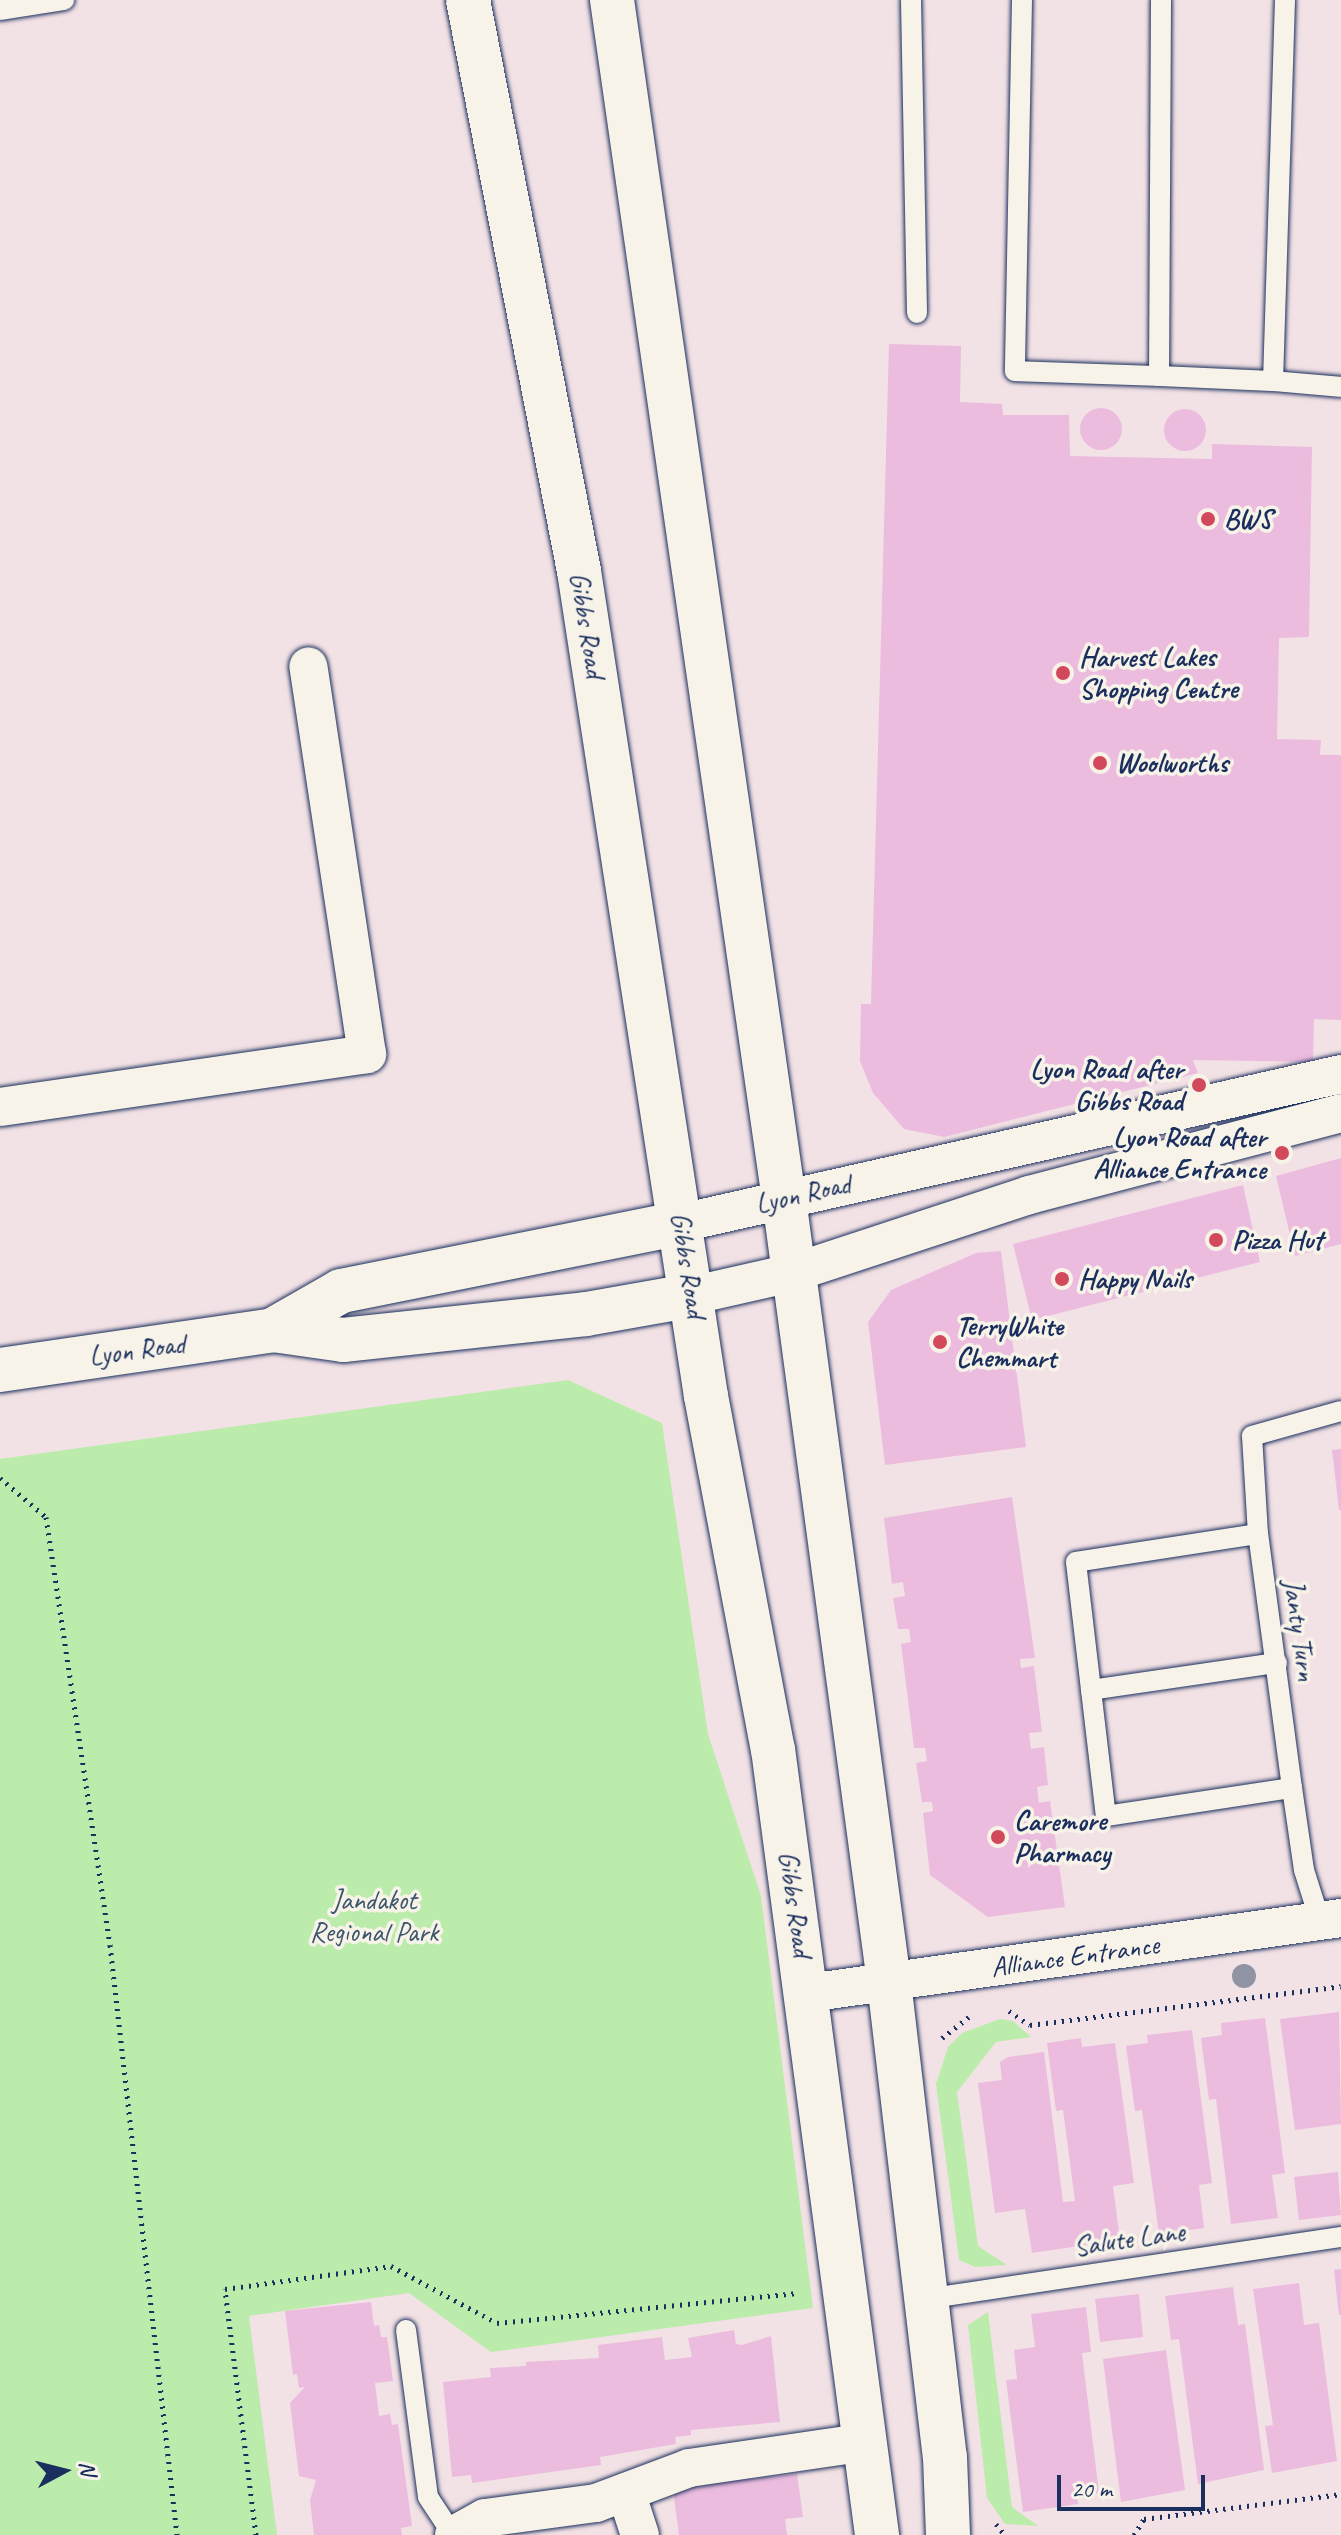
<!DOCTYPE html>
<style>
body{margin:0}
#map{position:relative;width:1341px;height:2535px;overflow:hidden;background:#f3e2e5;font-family:Caveat,sans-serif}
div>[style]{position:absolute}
.green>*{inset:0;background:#bbecab}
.building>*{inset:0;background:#ebbcde}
.round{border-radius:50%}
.path>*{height:5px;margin-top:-2.5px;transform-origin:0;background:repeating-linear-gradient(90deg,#1b2f5e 0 2px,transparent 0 8px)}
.roads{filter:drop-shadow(0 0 2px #1b2f5e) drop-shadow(0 0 2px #1b2f5e)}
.lane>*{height:20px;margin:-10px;padding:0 10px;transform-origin:10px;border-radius:10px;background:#f7f3e8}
.street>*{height:38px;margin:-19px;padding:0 19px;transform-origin:19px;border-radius:19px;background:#f7f3e8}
.secondary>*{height:44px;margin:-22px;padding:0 22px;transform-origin:22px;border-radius:22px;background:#f7f3e8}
.trees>*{width:24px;height:24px;margin:-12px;border-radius:50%;background:#8e94a3}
.dots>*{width:22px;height:22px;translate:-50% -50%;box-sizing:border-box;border:4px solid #f7f3e8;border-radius:50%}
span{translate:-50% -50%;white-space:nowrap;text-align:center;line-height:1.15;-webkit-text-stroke:7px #f7f3e8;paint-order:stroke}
.poi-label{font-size:28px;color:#1b2f5e;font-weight:700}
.left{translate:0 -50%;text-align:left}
.right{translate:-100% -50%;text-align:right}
.street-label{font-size:28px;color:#1b2f5e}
.park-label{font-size:28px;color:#3b556d}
.north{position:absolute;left:24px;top:2431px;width:80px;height:80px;-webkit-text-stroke:6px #f7f3e8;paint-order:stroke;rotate:83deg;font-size:22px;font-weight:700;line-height:32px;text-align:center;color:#1b2f5e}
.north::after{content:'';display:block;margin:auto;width:28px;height:36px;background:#1b2f5e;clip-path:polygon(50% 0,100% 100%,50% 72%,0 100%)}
.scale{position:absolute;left:1057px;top:2475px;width:148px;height:36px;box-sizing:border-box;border:4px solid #1b2f5e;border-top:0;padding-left:10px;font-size:24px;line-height:28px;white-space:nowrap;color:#1b2f5e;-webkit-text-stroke:6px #f7f3e8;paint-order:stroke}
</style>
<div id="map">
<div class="green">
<div style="clip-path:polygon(568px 1380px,662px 1423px,708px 1734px,761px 1896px,813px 2308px,491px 2352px,409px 2293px,249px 2316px,277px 2535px,0 2535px,0 1459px)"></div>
<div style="clip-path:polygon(1000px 2019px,1013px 2021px,1031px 2037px,996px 2042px,957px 2092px,978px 2246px,1007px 2265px,975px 2267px,959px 2260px,936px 2084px,948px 2047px,962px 2033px)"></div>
<div style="clip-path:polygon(988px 2312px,1012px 2507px,1038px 2526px,1005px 2524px,987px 2498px,968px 2325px)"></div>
</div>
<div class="building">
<div style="clip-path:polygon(889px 344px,961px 346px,960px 402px,1002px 404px,1003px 415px,1069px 415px,1070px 456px,1212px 459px,1212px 444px,1312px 447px,1309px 637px,1279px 638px,1277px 739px,1321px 740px,1320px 755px,1341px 755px,1341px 1020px,1314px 1019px,1313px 1062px,1193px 1060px,1198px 1073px,944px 1137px,904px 1129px,873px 1093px,860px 1061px,861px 1004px,871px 1004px)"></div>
<div class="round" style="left:1080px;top:408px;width:42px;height:42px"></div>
<div class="round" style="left:1164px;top:409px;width:42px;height:42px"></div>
<div style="clip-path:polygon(1341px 1158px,1341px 1244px,1295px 1256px,1276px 1176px)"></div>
<div style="clip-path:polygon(1243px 1185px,1260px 1262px,1032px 1320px,1013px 1244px)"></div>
<div style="clip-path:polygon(1001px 1251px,1026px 1447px,885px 1465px,868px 1322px,891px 1290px,976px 1253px)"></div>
<div style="clip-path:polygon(1341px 1449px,1341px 1510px,1339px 1510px,1332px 1450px)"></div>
<div style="clip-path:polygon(1012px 1497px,1035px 1658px,1020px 1659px,1021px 1668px,1034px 1666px,1042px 1732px,1029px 1733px,1031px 1749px,1044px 1747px,1048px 1785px,1037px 1787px,1039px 1803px,1050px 1801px,1065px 1907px,988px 1917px,930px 1875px,923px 1813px,933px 1811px,932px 1802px,922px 1802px,916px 1763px,927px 1761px,925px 1748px,914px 1748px,901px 1644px,911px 1642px,909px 1629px,898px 1629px,893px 1598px,905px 1596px,903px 1582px,892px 1584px,884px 1518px)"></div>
<div style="clip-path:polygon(1339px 2012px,1341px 2124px,1295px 2130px,1280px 2019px)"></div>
<div style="clip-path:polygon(1265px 2018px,1285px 2173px,1272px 2175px,1278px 2218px,1231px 2224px,1216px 2099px,1209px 2100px,1201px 2038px,1222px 2035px,1221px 2023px)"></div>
<div style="clip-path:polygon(1192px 2030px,1212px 2183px,1199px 2185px,1204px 2228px,1159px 2234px,1142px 2110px,1135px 2111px,1126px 2046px,1148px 2043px,1147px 2035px)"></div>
<div style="clip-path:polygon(1081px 2038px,1082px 2047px,1115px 2043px,1134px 2183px,1113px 2186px,1120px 2240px,1032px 2253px,1025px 2209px,995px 2213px,978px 2083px,1002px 2080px,1000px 2062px,1008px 2057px,1044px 2052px,1063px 2202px,1075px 2201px,1063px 2110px,1056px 2111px,1047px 2043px)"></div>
<div style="clip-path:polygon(1338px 2172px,1341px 2215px,1299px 2220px,1294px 2177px)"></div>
<div style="clip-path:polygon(1341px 2269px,1341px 2315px,1339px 2315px,1334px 2270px)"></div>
<div style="clip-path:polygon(1299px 2283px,1304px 2325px,1319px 2323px,1337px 2461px,1272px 2473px,1265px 2426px,1273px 2425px,1253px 2289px)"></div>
<div style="clip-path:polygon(1233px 2287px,1238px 2325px,1245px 2324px,1264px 2470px,1198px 2484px,1179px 2339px,1171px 2340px,1165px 2296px)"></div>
<div style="clip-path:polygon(1139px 2294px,1143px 2337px,1100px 2342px,1095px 2299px)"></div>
<div style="clip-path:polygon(371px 2302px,374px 2326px,379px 2325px,381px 2337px,387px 2337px,393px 2381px,375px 2383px,379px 2416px,390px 2414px,392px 2425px,398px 2424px,412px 2526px,401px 2528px,402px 2535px,314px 2535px,310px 2500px,316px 2480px,299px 2476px,290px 2403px,305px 2387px,299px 2388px,297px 2374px,293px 2375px,285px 2311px)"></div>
<div style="clip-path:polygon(1086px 2307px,1091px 2352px,1082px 2353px,1099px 2493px,1077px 2495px,1078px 2504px,1023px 2512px,1006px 2380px,1017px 2379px,1014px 2350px,1035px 2347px,1031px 2314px)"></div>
<div style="clip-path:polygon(734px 2330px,736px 2344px,742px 2345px,771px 2336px,780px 2422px,691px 2430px,691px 2435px,675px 2437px,676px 2444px,600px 2457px,601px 2465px,472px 2483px,471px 2475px,452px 2477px,443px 2382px,491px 2377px,490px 2368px,526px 2366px,526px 2362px,599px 2358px,598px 2345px,662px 2337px,665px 2360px,692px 2357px,688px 2338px)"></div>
<div style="clip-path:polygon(1166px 2350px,1185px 2490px,1121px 2502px,1103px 2359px)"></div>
<div style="clip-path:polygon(750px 2473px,751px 2479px,797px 2474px,803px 2517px,785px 2519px,787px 2535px,679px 2535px,672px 2483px)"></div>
</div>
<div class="path">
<div style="left:0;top:1478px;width:60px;rotate:40.3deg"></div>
<div style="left:46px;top:1517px;width:433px;rotate:81.5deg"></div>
<div style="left:110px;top:1945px;width:594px;rotate:83.52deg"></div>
<div style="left:1009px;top:2011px;width:25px;rotate:34deg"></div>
<div style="left:1030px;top:2025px;width:313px;rotate:-7.1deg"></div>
<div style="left:942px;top:2038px;width:34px;rotate:-38deg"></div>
<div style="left:996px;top:2524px;width:14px;rotate:51deg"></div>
<div style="left:256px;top:2535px;width:248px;rotate:-97.2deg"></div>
<div style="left:225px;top:2289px;width:168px;rotate:-7.9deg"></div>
<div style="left:391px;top:2266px;width:120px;rotate:28.3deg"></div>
<div style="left:497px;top:2323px;width:302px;rotate:-5.7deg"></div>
<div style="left:1134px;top:2535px;width:19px;rotate:-58deg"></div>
<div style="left:1144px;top:2519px;width:199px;rotate:-7.2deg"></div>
</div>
<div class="roads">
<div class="lane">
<div style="left:911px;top:0;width:313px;rotate:88.9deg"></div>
<div style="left:1022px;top:0;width:371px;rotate:91.1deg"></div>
<div style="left:1015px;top:371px;width:144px;rotate:2deg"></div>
<div style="left:1161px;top:0;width:376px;rotate:90.3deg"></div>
<div style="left:1159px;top:376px;width:114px;rotate:2.5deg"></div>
<div style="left:1285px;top:0;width:381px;rotate:91.8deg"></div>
<div style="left:1273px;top:381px;width:68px;rotate:5deg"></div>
<div style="left:0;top:10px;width:65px;rotate:-8.9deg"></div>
<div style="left:1258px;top:1534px;width:184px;rotate:171.3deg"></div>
<div style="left:1076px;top:1562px;width:256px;rotate:83.3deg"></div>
<div style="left:1106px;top:1816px;width:188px;rotate:-8.6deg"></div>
<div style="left:1091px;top:1690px;width:188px;rotate:-8.3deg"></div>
<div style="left:1320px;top:1921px;width:53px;rotate:-107.4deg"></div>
<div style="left:1304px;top:1870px;width:83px;rotate:-98.3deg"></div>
<div style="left:1292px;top:1788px;width:256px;rotate:-97.6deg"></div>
<div style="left:1258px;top:1534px;width:98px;rotate:-93.5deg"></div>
<div style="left:1252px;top:1436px;width:92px;rotate:-15.7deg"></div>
<div style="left:926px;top:2299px;width:420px;rotate:-8.5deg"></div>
<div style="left:406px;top:2330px;width:168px;rotate:82.5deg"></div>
<div style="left:428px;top:2497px;width:45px;rotate:56.7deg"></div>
</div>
<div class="street">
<div style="left:0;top:1107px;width:371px;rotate:-8.2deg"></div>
<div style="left:367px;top:1054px;width:392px;rotate:-98.6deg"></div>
<div style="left:681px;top:1223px;width:677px;rotate:-12.72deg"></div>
<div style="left:694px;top:1295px;width:100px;rotate:-12.7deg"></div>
<div style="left:792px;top:1273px;width:250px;rotate:-18.2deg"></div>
<div style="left:1029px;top:1195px;width:323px;rotate:-14.7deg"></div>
<div style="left:808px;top:1993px;width:538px;rotate:-8.01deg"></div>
<div style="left:626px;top:2492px;width:45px;rotate:72deg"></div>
<div style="left:454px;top:2535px;width:35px;rotate:-29deg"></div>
<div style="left:485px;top:2518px;width:112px;rotate:-7.7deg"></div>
<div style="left:596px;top:2503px;width:99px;rotate:-20.6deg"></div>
<div style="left:689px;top:2468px;width:180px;rotate:-8.3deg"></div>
</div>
<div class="secondary">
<div style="left:468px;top:0;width:582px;rotate:79deg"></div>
<div style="left:579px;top:571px;width:835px;rotate:81.25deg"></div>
<div style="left:706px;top:1396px;width:359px;rotate:79.3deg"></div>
<div style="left:773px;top:1749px;width:793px;rotate:82.46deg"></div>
<div style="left:612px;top:0;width:1211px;rotate:81.84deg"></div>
<div style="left:784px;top:1199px;width:790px;rotate:82.36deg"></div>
<div style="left:889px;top:1982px;width:478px;rotate:83.3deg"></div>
<div style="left:945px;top:2457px;width:78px;rotate:87.8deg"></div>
<div style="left:273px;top:1330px;width:78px;rotate:-29.8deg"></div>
<div style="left:341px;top:1291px;width:347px;rotate:-11.3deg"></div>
<div style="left:0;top:1370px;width:276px;rotate:-8.3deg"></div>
<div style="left:273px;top:1330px;width:71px;rotate:8.1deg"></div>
<div style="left:343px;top:1340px;width:244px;rotate:-6.1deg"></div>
<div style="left:586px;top:1314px;width:110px;rotate:-10deg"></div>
</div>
</div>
<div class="trees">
<div style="left:1244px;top:1976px"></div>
</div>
<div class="dots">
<div style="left:1208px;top:519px;background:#d1495b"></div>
<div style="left:1063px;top:673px;background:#d1495b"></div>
<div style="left:1100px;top:763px;background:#d1495b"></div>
<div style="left:1199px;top:1085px;background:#d1495b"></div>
<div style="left:1282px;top:1153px;background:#d1495b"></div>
<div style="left:1216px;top:1240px;background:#d1495b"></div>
<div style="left:1062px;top:1279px;background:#d1495b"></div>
<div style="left:940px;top:1342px;background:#d1495b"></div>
<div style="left:998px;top:1837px;background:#d1495b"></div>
</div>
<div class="poi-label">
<span class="left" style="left:1224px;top:519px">BWS</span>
<span class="left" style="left:1079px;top:673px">Harvest Lakes<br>Shopping Centre</span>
<span class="left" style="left:1116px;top:763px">Woolworths</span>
<span class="right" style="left:1183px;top:1085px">Lyon Road after<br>Gibbs Road</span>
<span class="right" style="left:1266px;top:1153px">Lyon Road after<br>Alliance Entrance</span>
<span class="left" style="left:1232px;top:1240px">Pizza Hut</span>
<span class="left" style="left:1078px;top:1279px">Happy Nails</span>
<span class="left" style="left:956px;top:1342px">TerryWhite<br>Chemmart</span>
<span class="left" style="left:1014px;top:1837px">Caremore<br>Pharmacy</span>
</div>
<div class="street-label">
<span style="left:587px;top:625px;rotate:81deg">Gibbs Road</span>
<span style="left:803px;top:1194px;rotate:-13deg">Lyon Road</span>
<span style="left:688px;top:1265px;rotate:81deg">Gibbs Road</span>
<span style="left:137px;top:1350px;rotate:-8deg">Lyon Road</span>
<span style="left:1300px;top:1630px;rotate:82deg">Janty Turn</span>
<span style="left:795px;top:1904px;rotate:82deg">Gibbs Road</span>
<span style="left:1075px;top:1956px;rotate:-8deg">Alliance Entrance</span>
<span style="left:1129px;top:2239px;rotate:-8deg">Salute Lane</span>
</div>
<div class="park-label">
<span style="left:374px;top:1916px">Jandakot<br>Regional Park</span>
</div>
<div class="north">N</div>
<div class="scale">20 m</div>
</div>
